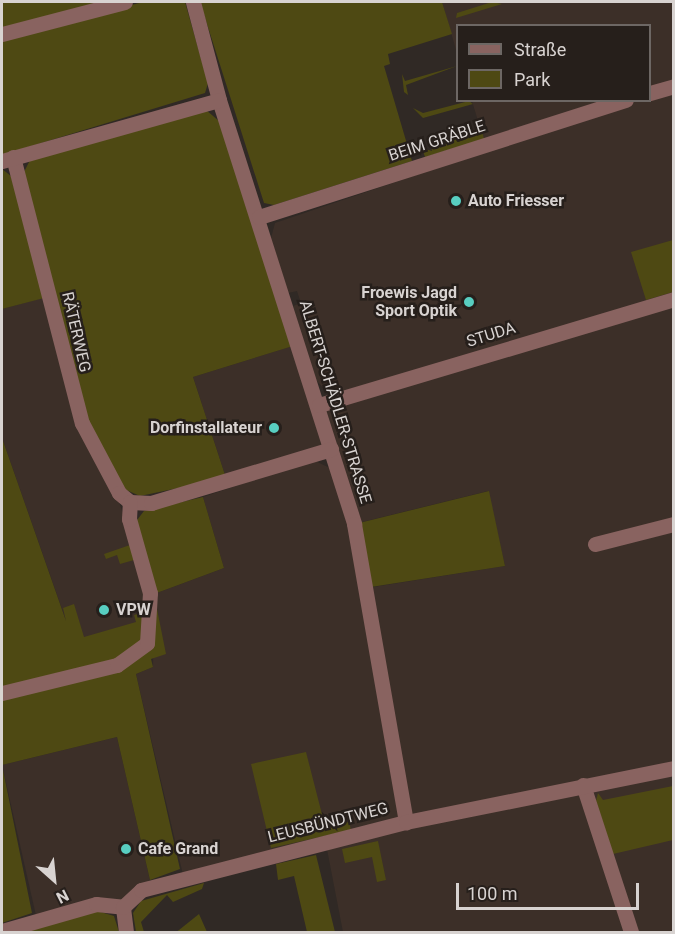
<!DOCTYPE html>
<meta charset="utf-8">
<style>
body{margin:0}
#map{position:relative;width:675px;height:934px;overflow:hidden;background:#302925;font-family:Roboto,sans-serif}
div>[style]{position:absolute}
.built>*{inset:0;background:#3c2f28}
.green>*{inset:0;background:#4e4913}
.minor>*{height:15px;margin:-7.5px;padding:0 7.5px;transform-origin:7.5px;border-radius:7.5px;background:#896360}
.dots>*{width:16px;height:16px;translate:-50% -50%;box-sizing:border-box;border:3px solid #261f1b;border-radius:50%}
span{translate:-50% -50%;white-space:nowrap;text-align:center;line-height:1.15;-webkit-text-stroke:5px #261f1b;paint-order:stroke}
.street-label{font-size:16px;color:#d8d3d1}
.poi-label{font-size:16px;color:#d8d3d1;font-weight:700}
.left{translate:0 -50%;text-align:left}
.right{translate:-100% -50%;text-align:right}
.frame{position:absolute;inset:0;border:3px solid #d8d3d1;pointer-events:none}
.legend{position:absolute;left:456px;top:24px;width:195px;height:78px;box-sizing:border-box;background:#261f1b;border:2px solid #6d6764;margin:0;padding:8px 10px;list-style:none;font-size:18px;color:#d8d3d1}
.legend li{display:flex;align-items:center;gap:12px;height:30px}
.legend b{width:30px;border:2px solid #6d6764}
.north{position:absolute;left:24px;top:850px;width:60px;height:60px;-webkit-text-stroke:4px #261f1b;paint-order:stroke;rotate:153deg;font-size:16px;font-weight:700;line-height:24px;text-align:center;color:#d8d3d1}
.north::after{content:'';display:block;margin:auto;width:21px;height:27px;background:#d8d3d1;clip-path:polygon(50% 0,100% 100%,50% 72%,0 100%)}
.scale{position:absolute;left:456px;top:883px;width:183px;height:27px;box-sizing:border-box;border:3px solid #d8d3d1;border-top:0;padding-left:8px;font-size:18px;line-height:21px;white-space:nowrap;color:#d8d3d1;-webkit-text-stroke:4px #261f1b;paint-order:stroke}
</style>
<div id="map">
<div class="built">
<div style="clip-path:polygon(evenodd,442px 2px,673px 2px,673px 932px,343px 932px,326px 844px,184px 879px,136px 674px,153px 667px,154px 594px,224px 568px,203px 497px,313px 460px,330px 468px,331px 449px,226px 478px,193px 377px,299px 344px,318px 405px,330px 395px,315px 379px,293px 306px,301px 303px,297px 291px,288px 293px,271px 238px,275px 223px,487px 151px,472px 101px,650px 100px,650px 26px,458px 26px,457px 53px,442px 2px,488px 491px,505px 566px,367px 588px,354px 524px,488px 491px)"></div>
<div style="clip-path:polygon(49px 296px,150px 593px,143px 630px,76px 649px,2px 438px,2px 309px)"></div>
<div style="clip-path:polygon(117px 737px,150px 880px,125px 901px,37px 920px,2px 765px)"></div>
</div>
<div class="green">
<div style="clip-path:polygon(2px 2px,102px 2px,2px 28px)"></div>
<div style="clip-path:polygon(143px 2px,185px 2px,208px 83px,205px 93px,2px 155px,2px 39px)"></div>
<div style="clip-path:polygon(200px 2px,442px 2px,452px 34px,388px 54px,390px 64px,384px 66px,412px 161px,274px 205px,264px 203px)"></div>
<div style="clip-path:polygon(492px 2px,502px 4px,456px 18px,457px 13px)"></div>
<div style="clip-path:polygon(457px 66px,406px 85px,408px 95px,404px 92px,402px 74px,405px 81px)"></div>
<div style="clip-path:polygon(469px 101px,473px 104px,423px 118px,413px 108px,423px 113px)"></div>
<div style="clip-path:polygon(206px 110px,219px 121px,293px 346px,193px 377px,226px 478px,140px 496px,124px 489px,90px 426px,24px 172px,30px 160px)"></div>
<div style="clip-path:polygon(482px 131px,484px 139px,425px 157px,422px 148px,432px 151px,431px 146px)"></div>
<div style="clip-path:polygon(2px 169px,11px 176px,44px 298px,2px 309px)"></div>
<div style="clip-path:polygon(673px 240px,673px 292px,646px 300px,631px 252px)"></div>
<div style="clip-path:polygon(2px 438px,66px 621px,63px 608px,74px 604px,84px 637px,136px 622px,134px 615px,145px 612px,137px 520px,144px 511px,203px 497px,224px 568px,154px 594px,166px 654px,151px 659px,153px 667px,136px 674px,180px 869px,150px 880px,117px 737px,2px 765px,32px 913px,2px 923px)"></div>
<div style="clip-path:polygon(489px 491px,505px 566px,371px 587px,359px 523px)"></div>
<div style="clip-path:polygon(130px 545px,134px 560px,120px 564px,117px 555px,106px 559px,104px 554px)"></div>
<div style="clip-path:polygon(306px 752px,325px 826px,349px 822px,351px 830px,271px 848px,251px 764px)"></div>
<div style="clip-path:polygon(673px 786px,673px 840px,613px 854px,596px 801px,598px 793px,603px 800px)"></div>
<div style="clip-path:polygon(378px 841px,386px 880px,377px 882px,372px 857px,345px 863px,342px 849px)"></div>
<div style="clip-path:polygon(316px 855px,335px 932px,307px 932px,294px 876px,278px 880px,276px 864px)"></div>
<div style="clip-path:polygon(204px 883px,202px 889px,173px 902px,167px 895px,141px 922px,144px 932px,136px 932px,133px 913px,141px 901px)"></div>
<div style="clip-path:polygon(94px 910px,114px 916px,119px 932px,17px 932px)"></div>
<div style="clip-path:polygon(199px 914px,207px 932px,176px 932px,179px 930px)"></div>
</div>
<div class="minor">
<div style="left:193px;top:2px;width:101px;rotate:75.1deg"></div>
<div style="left:219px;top:100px;width:445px;rotate:72.3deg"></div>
<div style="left:354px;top:524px;width:303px;rotate:80.1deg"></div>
<div style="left:2px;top:34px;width:127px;rotate:-14.6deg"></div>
<div style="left:650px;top:93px;width:25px;rotate:-16deg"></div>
<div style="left:13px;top:157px;width:275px;rotate:75.5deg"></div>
<div style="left:82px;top:423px;width:79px;rotate:62.1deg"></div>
<div style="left:119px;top:493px;width:14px;rotate:39deg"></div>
<div style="left:130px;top:502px;width:21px;rotate:3deg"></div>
<div style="left:151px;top:503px;width:188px;rotate:-16.7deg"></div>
<div style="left:2px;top:161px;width:225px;rotate:-15.7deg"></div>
<div style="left:259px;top:217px;width:385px;rotate:-17.7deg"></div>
<div style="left:319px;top:405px;width:370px;rotate:-16.6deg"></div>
<div style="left:595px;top:544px;width:81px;rotate:-14.2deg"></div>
<div style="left:2px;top:693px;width:118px;rotate:-13.7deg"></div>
<div style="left:117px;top:665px;width:37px;rotate:-36deg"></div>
<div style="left:147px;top:643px;width:50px;rotate:-86.6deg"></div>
<div style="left:150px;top:593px;width:77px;rotate:-105.8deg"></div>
<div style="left:129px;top:519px;width:17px;rotate:-87deg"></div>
<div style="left:583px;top:785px;width:155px;rotate:71.9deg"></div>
<div style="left:2px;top:931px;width:98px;rotate:-16deg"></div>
<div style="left:96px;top:904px;width:27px;rotate:6deg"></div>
<div style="left:126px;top:932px;width:25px;rotate:-97deg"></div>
<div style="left:123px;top:907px;width:25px;rotate:-43deg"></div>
<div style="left:141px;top:890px;width:274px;rotate:-14.4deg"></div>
<div style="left:406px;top:822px;width:273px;rotate:-11.4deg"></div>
</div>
<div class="dots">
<div style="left:456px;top:201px;background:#58cec1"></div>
<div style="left:469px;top:302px;background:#58cec1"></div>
<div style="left:274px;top:428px;background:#58cec1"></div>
<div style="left:104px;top:610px;background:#58cec1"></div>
<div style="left:126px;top:849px;background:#58cec1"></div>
</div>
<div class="street-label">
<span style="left:437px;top:141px;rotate:-18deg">BEIM GRÄBLE</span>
<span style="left:76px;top:332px;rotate:77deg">RÄTERWEG</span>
<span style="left:491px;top:335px;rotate:-17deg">STUDA</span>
<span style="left:335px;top:402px;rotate:73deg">ALBERT-SCHÄDLER-STRASSE</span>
<span style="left:328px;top:823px;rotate:-14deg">LEUSBÜNDTWEG</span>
</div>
<div class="poi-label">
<span class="left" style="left:468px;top:201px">Auto Friesser</span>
<span class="right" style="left:457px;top:302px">Froewis Jagd<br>Sport Optik</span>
<span class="right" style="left:262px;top:428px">Dorfinstallateur</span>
<span class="left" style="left:116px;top:610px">VPW</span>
<span class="left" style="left:138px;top:849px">Cafe Grand</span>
</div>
<div class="frame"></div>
<ul class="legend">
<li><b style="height:8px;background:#896360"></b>Straße</li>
<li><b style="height:16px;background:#4e4913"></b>Park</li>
</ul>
<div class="north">N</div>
<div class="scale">100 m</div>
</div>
